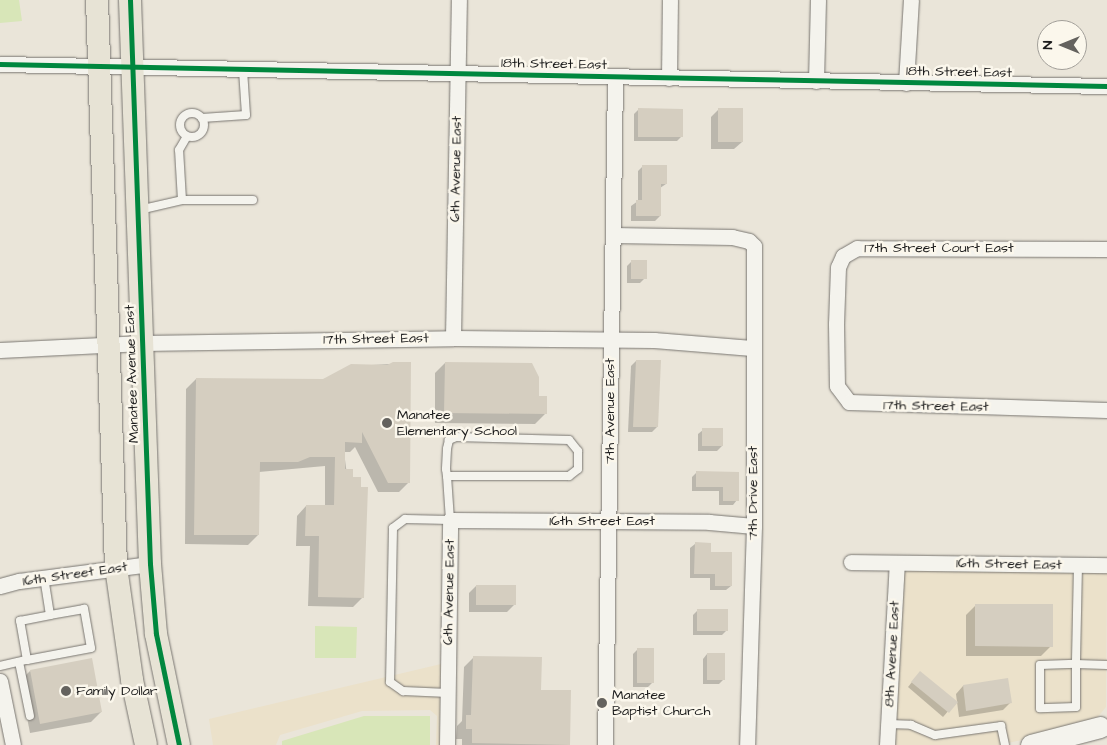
<!DOCTYPE html>
<style>
body{margin:0}
#map{position:relative;width:1107px;height:745px;overflow:hidden;background:#eae5d9;font-family:"Architects Daughter",sans-serif}
div>[style]{position:absolute}
.built>*{inset:0;background:#ebe1ca}
.green>*{inset:0;background:#d8e6b8}
.shadow>*{inset:0;background:#0003}
.building>*{inset:0;background:#d5cec0}
.roads{filter:drop-shadow(0 0 1px #797671) drop-shadow(0 0 1px #797671)}
.lane>*{height:8px;margin:-4px;padding:0 4px;transform-origin:4px;border-radius:4px;background:#f4f3ed}
.lane>.ring{margin:-4px;padding:0;box-sizing:content-box;background:none;border:8px solid #f4f3ed;border-radius:50%}
.street>*{height:15px;margin:-7.5px;padding:0 7.5px;transform-origin:7.5px;border-radius:7.5px;background:#f4f3ed}
.secondary>*{height:21px;margin:-10.5px;padding:0 10.5px;transform-origin:10.5px;border-radius:10.5px;background:#f4f3ed}
.primary>*{height:22px;margin:-11px;padding:0 11px;transform-origin:11px;border-radius:11px;background:#e7e3d5}
.cycleway>*{height:5px;margin:-2.5px;padding:0 2.5px;transform-origin:2.5px;border-radius:2.5px;background:#00873e}
.dots>*{width:14px;height:14px;translate:-50% -50%;box-sizing:border-box;border:2px solid #fbf7ec;border-radius:50%}
span{translate:-50% -50%;white-space:nowrap;text-align:center;line-height:1.15;-webkit-text-stroke:5px #fbf7ec;paint-order:stroke}
.street-label{font-size:14px;color:#1c1c1c}
.poi-label{font-size:14px;color:#1c1c1c}
.left{translate:0 -50%;text-align:left}
.north{position:absolute;left:1037px;top:20px;width:50px;height:50px;box-sizing:border-box;background:#fbf7ec;border:1px solid #a29f99;border-radius:50%;rotate:270deg;font-size:14px;font-weight:700;line-height:20px;text-align:center;color:#1c1c1c}
.north::after{content:'';display:block;margin:auto;width:18px;height:22px;background:#64625e;clip-path:polygon(50% 0,100% 100%,50% 72%,0 100%)}
</style>
<div id="map">
<div class="built">
<div style="clip-path:polygon(904px 569px,1107px 572px,1106px 707px,1096px 719px,1061px 731px,999px 745px,894px 745px)"></div>
<div style="clip-path:polygon(441px 664px,440px 745px,436px 745px,437px 716px,430px 710px,362px 711px,280px 735px,276px 745px,213px 745px,209px 719px)"></div>
</div>
<div class="green">
<div style="clip-path:polygon(0 0,19px 0,22px 21px,0 23px)"></div>
<div style="clip-path:polygon(315px 626px,357px 627px,356px 658px,315px 658px)"></div>
<div style="clip-path:polygon(364px 716px,430px 716px,430px 745px,282px 745px,282px 741px)"></div>
</div>
<div class="shadow">
<div style="clip-path:polygon(639px 109px,682px 136px,677px 141px,634px 141px,634px 114px)"></div>
<div style="clip-path:polygon(719px 109px,742px 142px,734px 149px,711px 149px,711px 117px)"></div>
<div style="clip-path:polygon(643px 166px,666px 184px,660px 188px,660px 216px,655px 221px,631px 221px,631px 206px,638px 201px,638px 171px)"></div>
<div style="clip-path:polygon(632px 261px,645px 278px,640px 283px,627px 283px,627px 266px)"></div>
<div style="clip-path:polygon(636px 361px,657px 427px,652px 432px,628px 432px,631px 366px)"></div>
<div style="clip-path:polygon(410px 363px,409px 482px,399px 492px,378px 492px,355px 447px,350px 452px,344px 452px,363px 597px,353px 607px,308px 606px,310px 546px,296px 546px,297px 516px,306px 506px,325px 506px,325px 466px,259px 472px,258px 535px,248px 545px,185px 544px,186px 389px,196px 379px,323px 380px,352px 366px)"></div>
<div style="clip-path:polygon(445px 363px,538px 397px,545px 414px,535px 424px,435px 423px,435px 373px)"></div>
<div style="clip-path:polygon(703px 430px,722px 446px,717px 451px,698px 451px,698px 434px)"></div>
<div style="clip-path:polygon(697px 472px,737px 474px,737px 500px,733px 505px,719px 505px,719px 491px,692px 491px,692px 477px)"></div>
<div style="clip-path:polygon(695px 544px,710px 553px,731px 586px,726px 590px,710px 590px,710px 578px,690px 578px,690px 548px)"></div>
<div style="clip-path:polygon(476px 586px,515px 604px,507px 612px,469px 612px,469px 593px)"></div>
<div style="clip-path:polygon(976px 605px,1051px 646px,1041px 656px,966px 656px,966px 615px)"></div>
<div style="clip-path:polygon(698px 610px,727px 630px,722px 635px,693px 635px,693px 615px)"></div>
<div style="clip-path:polygon(638px 649px,653px 682px,648px 687px,633px 687px,633px 654px)"></div>
<div style="clip-path:polygon(707px 654px,724px 679px,719px 684px,703px 684px,703px 659px)"></div>
<div style="clip-path:polygon(474px 657px,540px 691px,570px 692px,569px 745px,462px 745px,462px 739px,456px 739px,457px 726px,462px 721px,464px 667px)"></div>
<div style="clip-path:polygon(30px 671px,101px 712px,91px 722px,30px 733px,20px 681px)"></div>
<div style="clip-path:polygon(916px 677px,956px 702px,943px 717px,908px 687px)"></div>
<div style="clip-path:polygon(1006px 679px,1010px 703px,1003px 710px,959px 717px,956px 694px,963px 686px)"></div>
</div>
<div class="building">
<div style="clip-path:polygon(638px 108px,683px 109px,683px 137px,638px 137px)"></div>
<div style="clip-path:polygon(718px 108px,743px 108px,743px 142px,718px 142px)"></div>
<div style="clip-path:polygon(642px 165px,667px 165px,667px 184px,661px 184px,661px 216px,636px 216px,636px 200px,642px 200px)"></div>
<div style="clip-path:polygon(631px 260px,647px 260px,647px 279px,631px 279px)"></div>
<div style="clip-path:polygon(636px 360px,661px 360px,658px 427px,633px 427px)"></div>
<div style="clip-path:polygon(393px 362px,411px 362px,410px 483px,388px 483px,362px 432px,362px 443px,345px 442px,345px 469px,353px 469px,353px 477px,361px 477px,361px 487px,368px 487px,364px 598px,318px 597px,319px 536px,305px 536px,306px 505px,334px 505px,335px 457px,310px 457px,298px 462px,260px 462px,259px 535px,194px 535px,196px 378px,323px 379px,351px 364px,387px 365px)"></div>
<div style="clip-path:polygon(445px 362px,532px 363px,539px 377px,539px 396px,547px 396px,547px 414px,444px 413px)"></div>
<div style="clip-path:polygon(702px 428px,723px 428px,723px 446px,702px 446px)"></div>
<div style="clip-path:polygon(696px 471px,739px 472px,739px 501px,723px 501px,723px 487px,696px 487px)"></div>
<div style="clip-path:polygon(695px 542px,711px 543px,711px 552px,732px 552px,732px 586px,715px 586px,715px 574px,694px 574px)"></div>
<div style="clip-path:polygon(476px 585px,516px 585px,516px 605px,476px 605px)"></div>
<div style="clip-path:polygon(975px 604px,1053px 604px,1053px 647px,975px 646px)"></div>
<div style="clip-path:polygon(697px 609px,728px 609px,728px 631px,697px 631px)"></div>
<div style="clip-path:polygon(637px 648px,654px 648px,654px 683px,637px 683px)"></div>
<div style="clip-path:polygon(707px 653px,725px 653px,725px 680px,707px 680px)"></div>
<div style="clip-path:polygon(473px 656px,542px 657px,541px 690px,571px 690px,570px 745px,472px 743px,472px 729px,466px 729px,466px 715px,471px 715px)"></div>
<div style="clip-path:polygon(92px 658px,102px 712px,40px 724px,30px 670px)"></div>
<div style="clip-path:polygon(920px 671px,958px 702px,949px 713px,911px 682px)"></div>
<div style="clip-path:polygon(1008px 678px,1012px 703px,966px 711px,963px 685px)"></div>
</div>
<div class="roads">
<div class="lane">
<div class="ring" style="left:180px;top:113px;width:16px;height:16px"></div>
<div style="left:202px;top:118px;width:44px;rotate:-3.9deg"></div>
<div style="left:246px;top:115px;width:45px;rotate:-93.8deg"></div>
<div style="left:182px;top:200px;width:71px"></div>
<div style="left:139px;top:210px;width:44px;rotate:-13.1deg"></div>
<div style="left:182px;top:200px;width:50px;rotate:-93.4deg"></div>
<div style="left:179px;top:150px;width:16px;rotate:-60deg"></div>
<div style="left:447px;top:476px;width:122px"></div>
<div style="left:569px;top:476px;width:11px;rotate:-38deg"></div>
<div style="left:578px;top:469px;width:18px;rotate:-90deg"></div>
<div style="left:578px;top:451px;width:14px;rotate:-129deg"></div>
<div style="left:569px;top:440px;width:113px;rotate:-178.5deg"></div>
<div style="left:456px;top:437px;width:8px;rotate:157deg"></div>
<div style="left:449px;top:440px;width:9px;rotate:103deg"></div>
<div style="left:447px;top:449px;width:20px;rotate:93deg"></div>
<div style="left:446px;top:469px;width:7px;rotate:82deg"></div>
<div style="left:447px;top:476px;width:44px;rotate:86.1deg"></div>
<div style="left:450px;top:520px;width:45px;rotate:-178.7deg"></div>
<div style="left:405px;top:519px;width:15px;rotate:143deg"></div>
<div style="left:393px;top:528px;width:154px;rotate:91.1deg"></div>
<div style="left:390px;top:682px;width:16px;rotate:35deg"></div>
<div style="left:403px;top:691px;width:45px;rotate:2.5deg"></div>
<div style="left:1078px;top:565px;width:99px;rotate:91.2deg"></div>
<div style="left:1076px;top:664px;width:31px;rotate:2deg"></div>
<div style="left:27px;top:660px;width:65px;rotate:-10.6deg"></div>
<div style="left:91px;top:648px;width:40px;rotate:-100deg"></div>
<div style="left:84px;top:609px;width:35px;rotate:170deg"></div>
<div style="left:50px;top:615px;width:38px;rotate:-99deg"></div>
<div style="left:19px;top:662px;width:55px;rotate:78.5deg"></div>
<div style="left:1076px;top:664px;width:43px;rotate:90deg"></div>
<div style="left:1076px;top:707px;width:36px;rotate:178deg"></div>
<div style="left:1040px;top:708px;width:43px;rotate:-90deg"></div>
<div style="left:1040px;top:665px;width:36px;rotate:-2deg"></div>
<div style="left:0;top:666px;width:28px;rotate:-13deg"></div>
<div style="left:27px;top:660px;width:40px;rotate:-100deg"></div>
<div style="left:20px;top:621px;width:31px;rotate:-11deg"></div>
<div style="left:888px;top:724px;width:23px;rotate:2deg"></div>
<div style="left:911px;top:725px;width:26px;rotate:23deg"></div>
<div style="left:935px;top:735px;width:67px;rotate:-7.8deg"></div>
<div style="left:1001px;top:726px;width:19px;rotate:78deg"></div>
</div>
<div class="street">
<div style="left:0;top:64px;width:1107px;rotate:1.14deg"></div>
<div style="left:669px;top:78px;width:78px;rotate:-89.3deg"></div>
<div style="left:816px;top:81px;width:81px;rotate:-88.6deg"></div>
<div style="left:906px;top:83px;width:83px;rotate:-86.6deg"></div>
<div style="left:613px;top:235px;width:119px;rotate:1deg"></div>
<div style="left:732px;top:237px;width:17px;rotate:13deg"></div>
<div style="left:749px;top:241px;width:7px;rotate:45deg"></div>
<div style="left:754px;top:246px;width:280px;rotate:90deg"></div>
<div style="left:754px;top:526px;width:219px;rotate:91.8deg"></div>
<div style="left:1107px;top:249px;width:250px;rotate:-179.8deg"></div>
<div style="left:857px;top:248px;width:16px;rotate:150deg"></div>
<div style="left:843px;top:256px;width:12px;rotate:114deg"></div>
<div style="left:838px;top:267px;width:57px;rotate:92deg"></div>
<div style="left:836px;top:324px;width:62px;rotate:89.1deg"></div>
<div style="left:837px;top:386px;width:20px;rotate:53deg"></div>
<div style="left:849px;top:402px;width:258px;rotate:1.8deg"></div>
<div style="left:453px;top:338px;width:338px;rotate:-89deg"></div>
<div style="left:0;top:350px;width:143px;rotate:-2.8deg"></div>
<div style="left:143px;top:343px;width:310px;rotate:-0.9deg"></div>
<div style="left:453px;top:338px;width:201px;rotate:0.6deg"></div>
<div style="left:654px;top:340px;width:98px;rotate:4.7deg"></div>
<div style="left:851px;top:562px;width:256px;rotate:0.7deg"></div>
<div style="left:0;top:586px;width:20px;rotate:-15deg"></div>
<div style="left:19px;top:581px;width:132px;rotate:-7.4deg"></div>
<div style="left:0;top:681px;width:65px;rotate:78.5deg"></div>
<div style="left:447px;top:745px;width:225px;rotate:-89.2deg"></div>
<div style="left:450px;top:520px;width:259px;rotate:0.4deg"></div>
<div style="left:709px;top:522px;width:45px;rotate:5.1deg"></div>
<div style="left:605px;top:745px;width:668px;rotate:-89.14deg"></div>
<div style="left:887px;top:745px;width:182px;rotate:-86.9deg"></div>
</div>
<div class="secondary">
<div style="left:1031px;top:745px;width:71px;rotate:-14.6deg"></div>
</div>
<div class="primary">
<div style="left:97px;top:0;width:567px;rotate:88.08deg"></div>
<div style="left:116px;top:567px;width:114px;rotate:81.9deg"></div>
<div style="left:132px;top:680px;width:66px;rotate:77.8deg"></div>
<div style="left:130px;top:0;width:564px;rotate:87.97deg"></div>
<div style="left:150px;top:564px;width:70px;rotate:85.1deg"></div>
<div style="left:156px;top:634px;width:113px;rotate:78.3deg"></div>
</div>
</div>
<div class="cycleway">
<div style="left:130px;top:0;width:564px;rotate:87.97deg"></div>
<div style="left:150px;top:564px;width:70px;rotate:85.1deg"></div>
<div style="left:156px;top:634px;width:113px;rotate:78.3deg"></div>
<div style="left:0;top:64px;width:1107px;rotate:1.14deg"></div>
</div>
<div class="dots">
<div style="left:387px;top:423px;background:#64625e"></div>
<div style="left:66px;top:691px;background:#64625e"></div>
<div style="left:602px;top:703px;background:#64625e"></div>
</div>
<div class="street-label">
<span style="left:554px;top:64px;rotate:1deg">18th Street East</span>
<span style="left:959px;top:72px;rotate:1deg">18th Street East</span>
<span style="left:456px;top:169px;rotate:-89deg">6th Avenue East</span>
<span style="left:939px;top:248px">17th Street Court East</span>
<span style="left:376px;top:339px;rotate:-1deg">17th Street East</span>
<span style="left:132px;top:374px;rotate:-92deg">Manatee Avenue East</span>
<span style="left:936px;top:406px;rotate:1deg">17th Street East</span>
<span style="left:610px;top:411px;rotate:-90deg">7th Avenue East</span>
<span style="left:753px;top:493px;rotate:-90deg">7th Drive East</span>
<span style="left:602px;top:521px">16th Street East</span>
<span style="left:1009px;top:564px;rotate:1deg">16th Street East</span>
<span style="left:75px;top:574px;rotate:-8deg">16th Street East</span>
<span style="left:449px;top:592px;rotate:-89deg">6th Avenue East</span>
<span style="left:892px;top:654px;rotate:-87deg">8th Avenue East</span>
</div>
<div class="poi-label">
<span class="left" style="left:397px;top:423px">Manatee<br>Elementary School</span>
<span class="left" style="left:76px;top:691px">Family Dollar</span>
<span class="left" style="left:612px;top:703px">Manatee<br>Baptist Church</span>
</div>
<div class="north">N</div>
</div>
